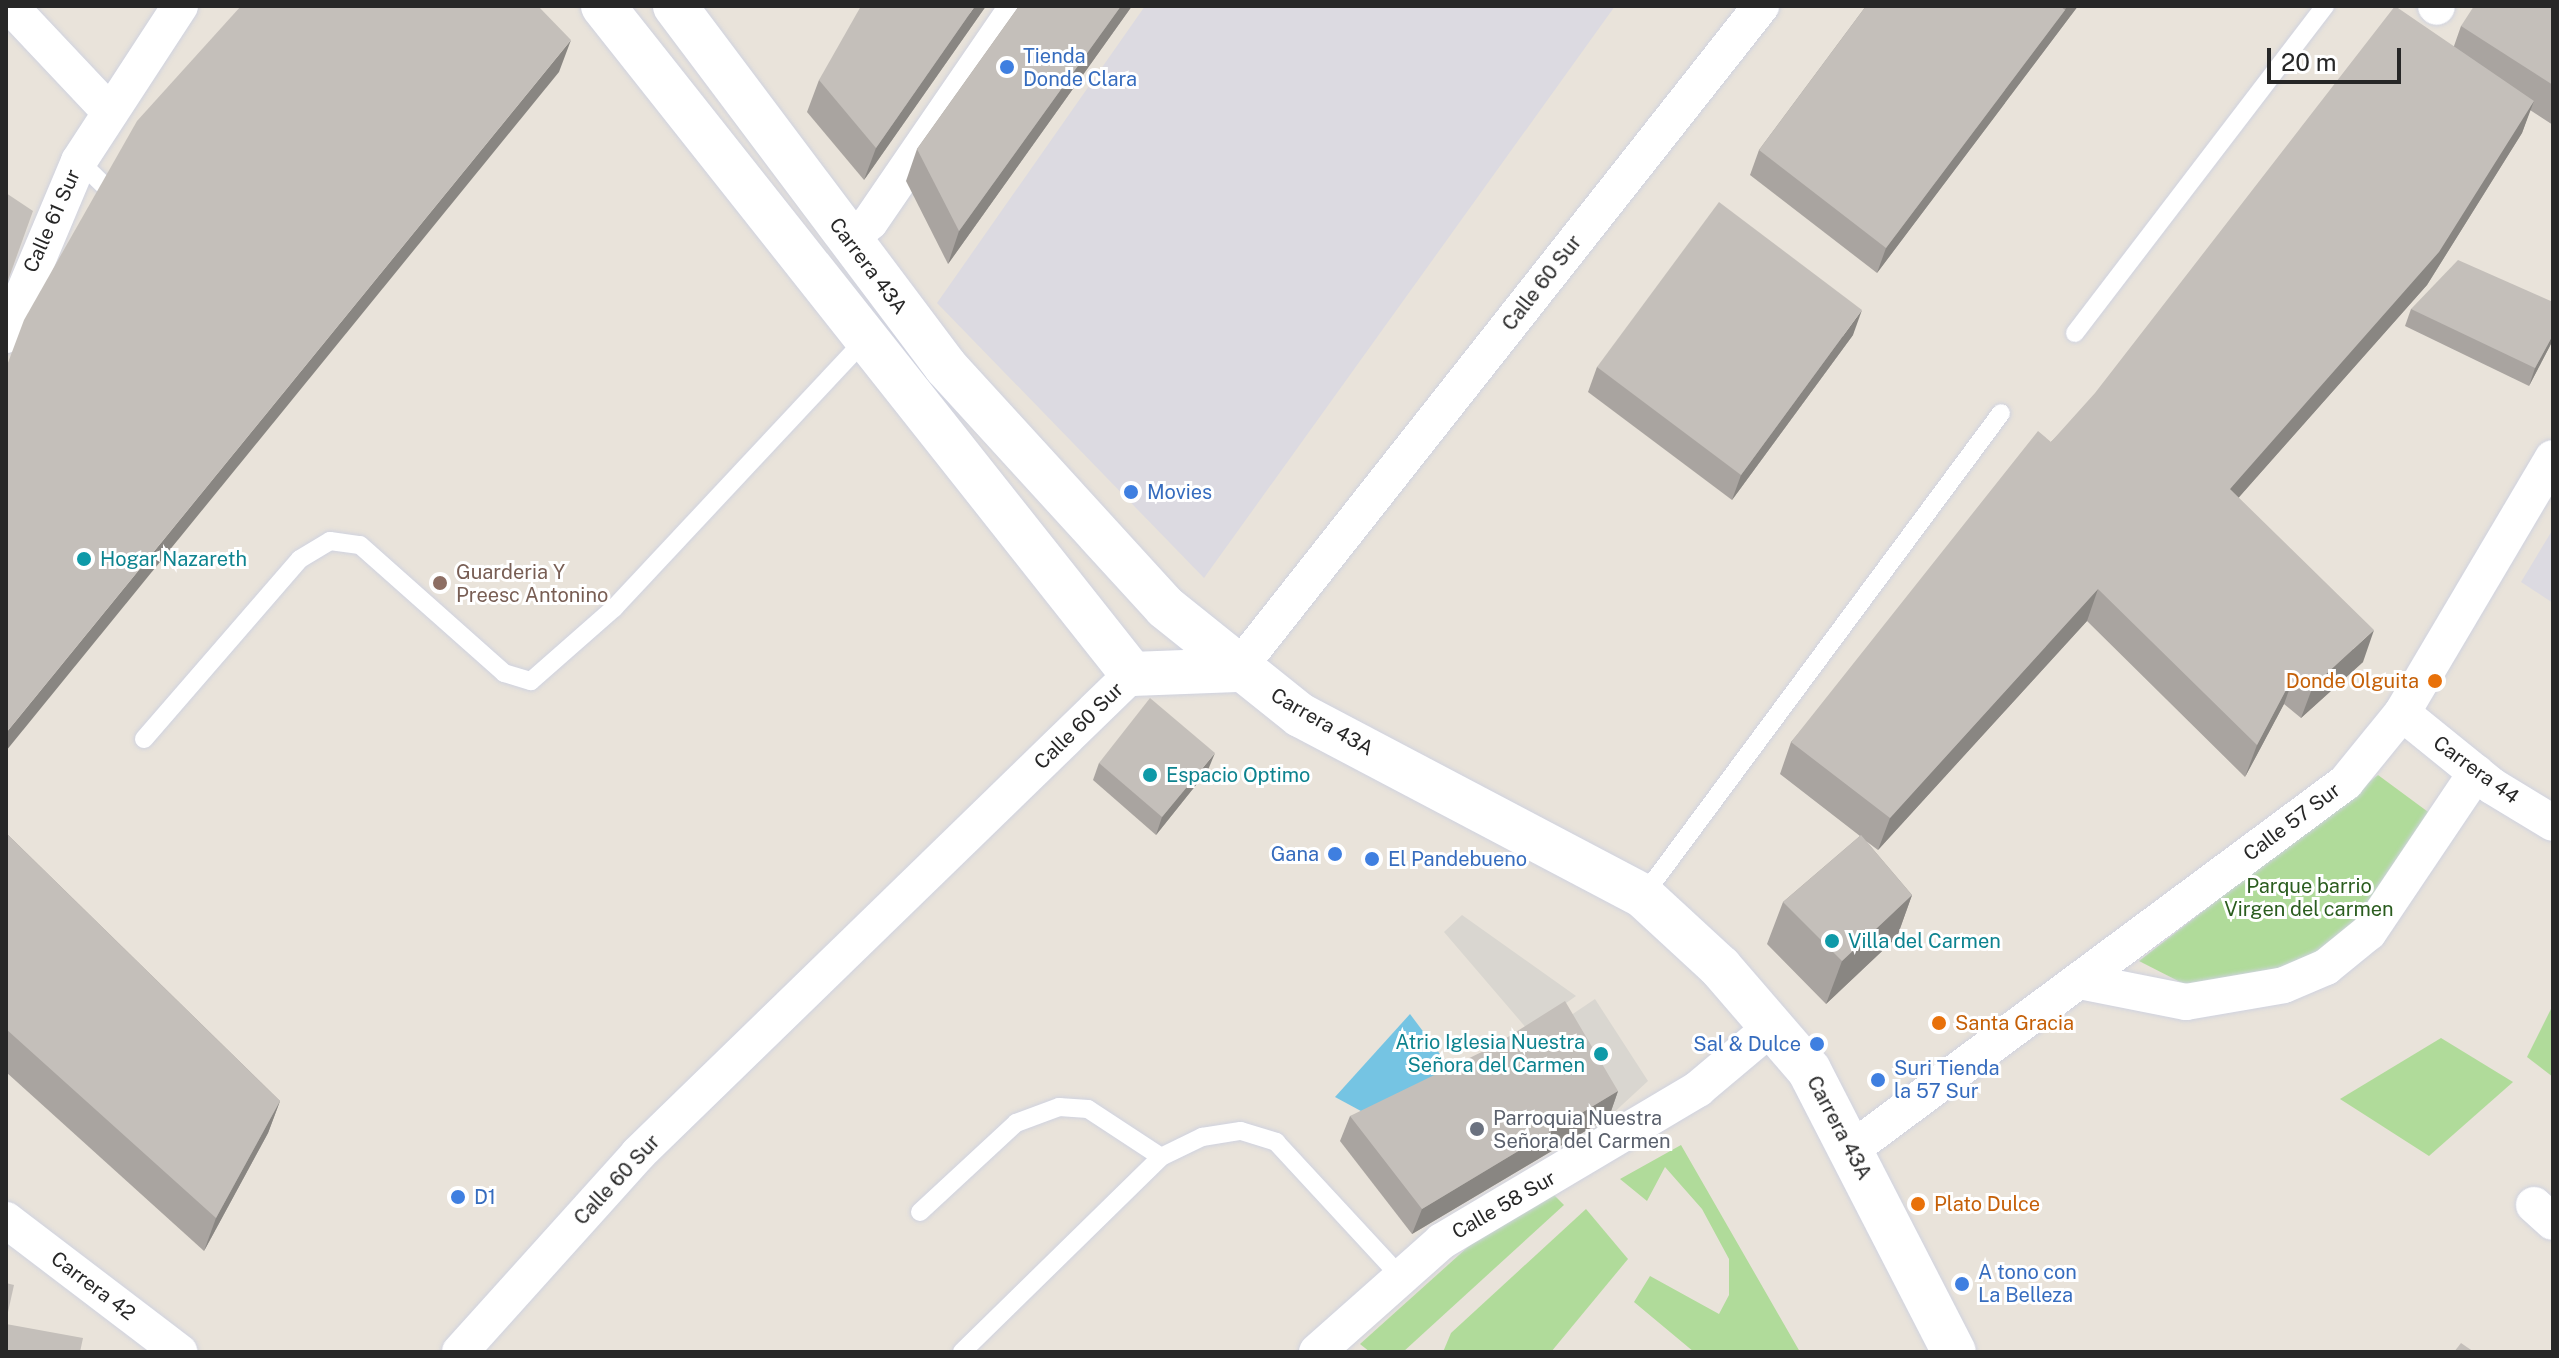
<!DOCTYPE html>
<meta charset="utf-8">
<style>
body{margin:0}
#map{position:relative;width:2559px;height:1358px;overflow:hidden;background:#e9e3da;font-family:"Public Sans",sans-serif}
div>[style]{position:absolute}
.industrial>*{inset:0;background:#dcdae1}
.green>*{inset:0;background:#b0db9a}
.plaza>*{inset:0;background:#d9d6d0}
.water>*{inset:0;background:#75c4e3}
.roads{filter:drop-shadow(0 0 2px #cfd2df) drop-shadow(0 0 2px #cfd2df)}
.service>*{height:18px;margin:-9px;padding:0 9px;transform-origin:9px;border-radius:9px;background:#fff}
.minor>*{height:36px;margin:-18px;padding:0 18px;transform-origin:18px;border-radius:18px;background:#fff}
.secondary>*{height:44px;margin:-22px;padding:0 22px;transform-origin:22px;border-radius:22px;background:#fff}
.wall>*{inset:0;background:#a9a4a0}
.shaded-wall>*{inset:0;background:#898682}
.building>*{inset:0;background:#c4bfba}
.dots>*{width:22px;height:22px;translate:-50% -50%;box-sizing:border-box;border:4px solid #fff;border-radius:50%}
span{translate:-50% -50%;white-space:nowrap;text-align:center;line-height:1.15;-webkit-text-stroke:6px #fff;paint-order:stroke}
.shop-label{font-size:20px;color:#366cbe}
.left{translate:0 -50%;text-align:left}
.right{translate:-100% -50%;text-align:right}
.street-label{font-size:20px;color:#272727}
.culture-label{font-size:20px;color:#0d838f}
.education-label{font-size:20px;color:#785e54}
.food-label{font-size:20px;color:#c56008}
.park-label{font-size:20px;color:#2b5d1f}
.worship-label{font-size:20px;color:#5b616d}
.frame{position:absolute;inset:0;border:8px solid #272727;pointer-events:none}
.scale{position:absolute;left:2267px;top:48px;width:134px;height:36px;box-sizing:border-box;border:4px solid #272727;border-top:0;padding-left:10px;font-size:24px;line-height:28px;white-space:nowrap;color:#272727;-webkit-text-stroke:6px #fff;paint-order:stroke}
</style>
<div id="map">
<div class="industrial">
<div style="clip-path:polygon(1145px 6px,1615px 6px,1204px 578px,937px 303px)"></div>
<div style="clip-path:polygon(2553px 529px,2553px 603px,2521px 582px)"></div>
</div>
<div class="green">
<div style="clip-path:polygon(2378px 775px,2439px 820px,2348px 940px,2292px 965px,2190px 987px,2139px 961px)"></div>
<div style="clip-path:polygon(2553px 1005px,2553px 1077px,2527px 1057px)"></div>
<div style="clip-path:polygon(2441px 1038px,2513px 1082px,2429px 1156px,2340px 1099px)"></div>
<div style="clip-path:polygon(1681px 1145px,1800px 1352px,1694px 1352px,1634px 1302px,1650px 1276px,1719px 1314px,1729px 1295px,1729px 1259px,1702px 1209px,1665px 1167px,1647px 1201px,1620px 1179px)"></div>
<div style="clip-path:polygon(1550px 1191px,1564px 1205px,1403px 1352px,1370px 1352px,1360px 1344px,1509px 1210px)"></div>
<div style="clip-path:polygon(1586px 1209px,1628px 1259px,1551px 1352px,1443px 1352px,1451px 1333px)"></div>
</div>
<div class="plaza">
<div style="clip-path:polygon(1462px 915px,1576px 996px,1528px 1030px,1444px 932px)"></div>
<div style="clip-path:polygon(1595px 999px,1648px 1081px,1609px 1117px,1555px 1026px)"></div>
</div>
<div class="water">
<div style="clip-path:polygon(1410px 1014px,1452px 1070px,1372px 1117px,1335px 1097px)"></div>
</div>
<div class="roads">
<div class="service">
<div style="left:79px;top:161px;width:53px;rotate:44.2deg"></div>
<div style="left:2075px;top:333px;width:412px;rotate:-52.6deg"></div>
<div style="left:144px;top:739px;width:238px;rotate:-49.1deg"></div>
<div style="left:300px;top:559px;width:35px;rotate:-31deg"></div>
<div style="left:330px;top:541px;width:30px;rotate:8deg"></div>
<div style="left:360px;top:545px;width:193px;rotate:41.6deg"></div>
<div style="left:504px;top:673px;width:28px;rotate:17deg"></div>
<div style="left:531px;top:681px;width:111px;rotate:-41.3deg"></div>
<div style="left:614px;top:608px;width:364px;rotate:-46.9deg"></div>
<div style="left:1643px;top:896px;width:601px;rotate:-53.45deg"></div>
<div style="left:920px;top:1212px;width:131px;rotate:-42.8deg"></div>
<div style="left:1016px;top:1123px;width:46px;rotate:-20.4deg"></div>
<div style="left:1059px;top:1107px;width:29px;rotate:4deg"></div>
<div style="left:1088px;top:1109px;width:87px;rotate:33.3deg"></div>
<div style="left:962px;top:1352px;width:279px;rotate:-44.4deg"></div>
<div style="left:1161px;top:1157px;width:46px;rotate:-26deg"></div>
<div style="left:1202px;top:1137px;width:39px;rotate:-9deg"></div>
<div style="left:1241px;top:1131px;width:37px;rotate:17deg"></div>
<div style="left:1276px;top:1142px;width:183px;rotate:47.2deg"></div>
</div>
<div class="minor">
<div style="left:10px;top:6px;width:146px;rotate:46.7deg"></div>
<div style="left:2436px;top:6px;width:1px;rotate:45deg"></div>
<div style="left:848px;top:241px;width:29px;rotate:-41deg"></div>
<div style="left:870px;top:222px;width:262px;rotate:-55.6deg"></div>
<div style="left:6px;top:335px;width:189px;rotate:-67.2deg"></div>
<div style="left:79px;top:161px;width:185px;rotate:-56.9deg"></div>
<div style="left:1237px;top:670px;width:846px;rotate:-51.72deg"></div>
<div style="left:2402px;top:713px;width:116px;rotate:39deg"></div>
<div style="left:2492px;top:786px;width:71px;rotate:31.2deg"></div>
<div style="left:2080px;top:981px;width:108px;rotate:11.2deg"></div>
<div style="left:2186px;top:1002px;width:99px;rotate:-9.8deg"></div>
<div style="left:2284px;top:985px;width:46px;rotate:-23.2deg"></div>
<div style="left:2326px;top:967px;width:55px;rotate:-39.1deg"></div>
<div style="left:2369px;top:932px;width:192px;rotate:-56.1deg"></div>
<div style="left:1852px;top:1149px;width:615px;rotate:-36.61deg"></div>
<div style="left:2346px;top:782px;width:89px;rotate:-50.9deg"></div>
<div style="left:2402px;top:713px;width:296px;rotate:-59.4deg"></div>
<div style="left:2534px;top:1205px;width:25px;rotate:42deg"></div>
<div style="left:6px;top:1220px;width:218px;rotate:37.3deg"></div>
<div style="left:460px;top:1352px;width:266px;rotate:-48deg"></div>
<div style="left:638px;top:1154px;width:689px;rotate:-44.18deg"></div>
<div style="left:1317px;top:1352px;width:167px;rotate:-41.6deg"></div>
<div style="left:1442px;top:1241px;width:298px;rotate:-30.7deg"></div>
<div style="left:1698px;top:1089px;width:99px;rotate:-40.1deg"></div>
</div>
<div class="secondary">
<div style="left:603px;top:6px;width:852px;rotate:51.62deg"></div>
<div style="left:1132px;top:674px;width:105px;rotate:-2.2deg"></div>
<div style="left:675px;top:6px;width:451px;rotate:53.1deg"></div>
<div style="left:946px;top:367px;width:325px;rotate:47.6deg"></div>
<div style="left:1165px;top:607px;width:173px;rotate:38.7deg"></div>
<div style="left:1300px;top:715px;width:388px;rotate:27.8deg"></div>
<div style="left:1643px;top:896px;width:105px;rotate:42.7deg"></div>
<div style="left:1720px;top:967px;width:136px;rotate:49.2deg"></div>
<div style="left:1809px;top:1070px;width:317px;rotate:62.8deg"></div>
</div>
</div>
<div class="wall">
<div style="clip-path:polygon(986px 6px,864px 180px,807px 112px,819px 80px)"></div>
<div style="clip-path:polygon(1019px 6px,1132px 6px,948px 264px,906px 181px,917px 149px)"></div>
<div style="clip-path:polygon(1866px 6px,2078px 6px,1877px 273px,1750px 175px,1759px 150px)"></div>
<div style="clip-path:polygon(2553px 6px,2553px 125px,2530px 110px,2522px 133px,2427px 285px,2238px 498px,2363px 662px,2301px 718px,2284px 704px,2245px 777px,2087px 621px,1878px 850px,1866px 841px,1912px 895px,1897px 937px,1826px 1004px,1767px 944px,1783px 902px,1860px 836px,1780px 774px,1791px 742px,2051px 442px,2454px 46px,2461px 26px)"></div>
<div style="clip-path:polygon(2553px 302px,2553px 340px,2529px 386px,2405px 326px,2411px 309px)"></div>
<div style="clip-path:polygon(1853px 335px,1732px 500px,1588px 392px,1597px 367px)"></div>
<div style="clip-path:polygon(1099px 763px,1208px 770px,1156px 835px,1093px 780px)"></div>
<div style="clip-path:polygon(6px 833px,280px 1101px,268px 1133px,204px 1251px,6px 1072px)"></div>
<div style="clip-path:polygon(1618px 1091px,1609px 1117px,1412px 1234px,1340px 1141px,1350px 1116px)"></div>
</div>
<div class="shaded-wall">
<div style="clip-path:polygon(975px 6px,986px 6px,864px 180px,876px 148px)"></div>
<div style="clip-path:polygon(1121px 6px,1132px 6px,948px 264px,959px 231px)"></div>
<div style="clip-path:polygon(2067px 6px,2078px 6px,1877px 273px,1886px 248px,2065px 10px)"></div>
<div style="clip-path:polygon(571px 40px,559px 72px,6px 751px,6px 733px)"></div>
<div style="clip-path:polygon(2534px 101px,2522px 133px,2427px 285px,2218px 521px,2230px 489px)"></div>
<div style="clip-path:polygon(1862px 310px,1853px 335px,1732px 500px,1741px 475px)"></div>
<div style="clip-path:polygon(2553px 335px,2553px 340px,2529px 386px,2535px 368px)"></div>
<div style="clip-path:polygon(2098px 589px,2087px 621px,1878px 850px,1890px 818px)"></div>
<div style="clip-path:polygon(2374px 630px,2363px 662px,2301px 718px,2313px 686px)"></div>
<div style="clip-path:polygon(2296px 671px,2284px 704px,2245px 777px,2257px 745px)"></div>
<div style="clip-path:polygon(1215px 753px,1208px 770px,1156px 835px,1162px 817px)"></div>
<div style="clip-path:polygon(1912px 895px,1897px 937px,1826px 1004px,1842px 961px)"></div>
<div style="clip-path:polygon(1618px 1091px,1609px 1117px,1412px 1234px,1422px 1209px)"></div>
<div style="clip-path:polygon(280px 1101px,268px 1133px,204px 1251px,216px 1218px)"></div>
</div>
<div class="building">
<div style="clip-path:polygon(241px 6px,538px 6px,571px 40px,6px 733px,6px 368px,24px 320px,137px 121px)"></div>
<div style="clip-path:polygon(861px 6px,975px 6px,876px 148px,819px 80px)"></div>
<div style="clip-path:polygon(1019px 6px,1121px 6px,959px 231px,917px 149px)"></div>
<div style="clip-path:polygon(1866px 6px,2060px 6px,2065px 10px,1886px 248px,1759px 150px)"></div>
<div style="clip-path:polygon(2395px 6px,2534px 101px,2439px 252px,2230px 489px,2374px 630px,2313px 686px,2296px 671px,2257px 745px,2098px 589px,1890px 818px,1791px 742px,2038px 431px,2051px 442px,2095px 393px)"></div>
<div style="clip-path:polygon(2474px 6px,2553px 6px,2553px 85px,2461px 26px)"></div>
<div style="clip-path:polygon(6px 193px,33px 211px,6px 286px)"></div>
<div style="clip-path:polygon(1719px 202px,1862px 310px,1741px 475px,1597px 367px)"></div>
<div style="clip-path:polygon(2458px 260px,2553px 302px,2553px 335px,2535px 368px,2411px 309px)"></div>
<div style="clip-path:polygon(1150px 698px,1215px 753px,1162px 817px,1099px 763px)"></div>
<div style="clip-path:polygon(6px 833px,280px 1101px,216px 1218px,6px 1029px)"></div>
<div style="clip-path:polygon(1861px 835px,1912px 895px,1842px 961px,1783px 902px)"></div>
<div style="clip-path:polygon(1565px 1001px,1618px 1091px,1422px 1209px,1350px 1116px,1492px 1047px)"></div>
<div style="clip-path:polygon(6px 1283px,14px 1285px,6px 1321px)"></div>
<div style="clip-path:polygon(6px 1324px,83px 1338px,80px 1352px,6px 1352px)"></div>
<div style="clip-path:polygon(2461px 1343px,2474px 1352px,2454px 1352px)"></div>
</div>
<div class="dots">
<div style="left:1007px;top:67px;background:#3f7fe0"></div>
<div style="left:1131px;top:492px;background:#3f7fe0"></div>
<div style="left:84px;top:559px;background:#0f9aa8"></div>
<div style="left:440px;top:583px;background:#8d6e63"></div>
<div style="left:2435px;top:681px;background:#e8710a"></div>
<div style="left:1150px;top:775px;background:#0f9aa8"></div>
<div style="left:1335px;top:854px;background:#3f7fe0"></div>
<div style="left:1372px;top:859px;background:#3f7fe0"></div>
<div style="left:1832px;top:941px;background:#0f9aa8"></div>
<div style="left:1939px;top:1023px;background:#e8710a"></div>
<div style="left:1817px;top:1044px;background:#3f7fe0"></div>
<div style="left:1601px;top:1054px;background:#0f9aa8"></div>
<div style="left:1878px;top:1080px;background:#3f7fe0"></div>
<div style="left:1477px;top:1129px;background:#6b7280"></div>
<div style="left:458px;top:1197px;background:#3f7fe0"></div>
<div style="left:1918px;top:1204px;background:#e8710a"></div>
<div style="left:1962px;top:1284px;background:#3f7fe0"></div>
</div>
<div class="shop-label">
<span class="left" style="left:1023px;top:68px">Tienda<br>Donde Clara</span>
<span class="left" style="left:1147px;top:492px">Movies</span>
<span class="right" style="left:1319px;top:854px">Gana</span>
<span class="left" style="left:1388px;top:859px">El Pandebueno</span>
<span class="right" style="left:1801px;top:1044px">Sal &amp; Dulce</span>
<span class="left" style="left:1894px;top:1080px">Suri Tienda<br>la 57 Sur</span>
<span class="left" style="left:474px;top:1197px">D1</span>
<span class="left" style="left:1978px;top:1284px">A tono con<br>La Belleza</span>
</div>
<div class="street-label">
<span style="left:52px;top:221px;rotate:-66deg">Calle 61 Sur</span>
<span style="left:868px;top:266px;rotate:53deg">Carrera 43A</span>
<span style="left:1542px;top:283px;rotate:-52deg">Calle 60 Sur</span>
<span style="left:1322px;top:722px;rotate:30deg">Carrera 43A</span>
<span style="left:1079px;top:726px;rotate:-44deg">Calle 60 Sur</span>
<span style="left:2476px;top:770px;rotate:36deg">Carrera 44</span>
<span style="left:2292px;top:822px;rotate:-37deg">Calle 57 Sur</span>
<span style="left:1839px;top:1128px;rotate:62deg">Carrera 43A</span>
<span style="left:617px;top:1180px;rotate:-47deg">Calle 60 Sur</span>
<span style="left:1504px;top:1205px;rotate:-30deg">Calle 58 Sur</span>
<span style="left:93px;top:1286px;rotate:37deg">Carrera 42</span>
</div>
<div class="culture-label">
<span class="left" style="left:100px;top:559px">Hogar Nazareth</span>
<span class="left" style="left:1166px;top:775px">Espacio Optimo</span>
<span class="left" style="left:1848px;top:941px">Villa del Carmen</span>
<span class="right" style="left:1585px;top:1054px">Atrio Iglesia Nuestra<br>Señora del Carmen</span>
</div>
<div class="education-label">
<span class="left" style="left:456px;top:584px">Guarderia Y<br>Preesc Antonino</span>
</div>
<div class="food-label">
<span class="right" style="left:2419px;top:681px">Donde Olguita</span>
<span class="left" style="left:1955px;top:1023px">Santa Gracia</span>
<span class="left" style="left:1934px;top:1204px">Plato Dulce</span>
</div>
<div class="park-label">
<span style="left:2309px;top:898px">Parque barrio<br>Virgen del carmen</span>
</div>
<div class="worship-label">
<span class="left" style="left:1493px;top:1130px">Parroquia Nuestra<br>Señora del Carmen</span>
</div>
<div class="frame"></div>
<div class="scale">20 m</div>
</div>
